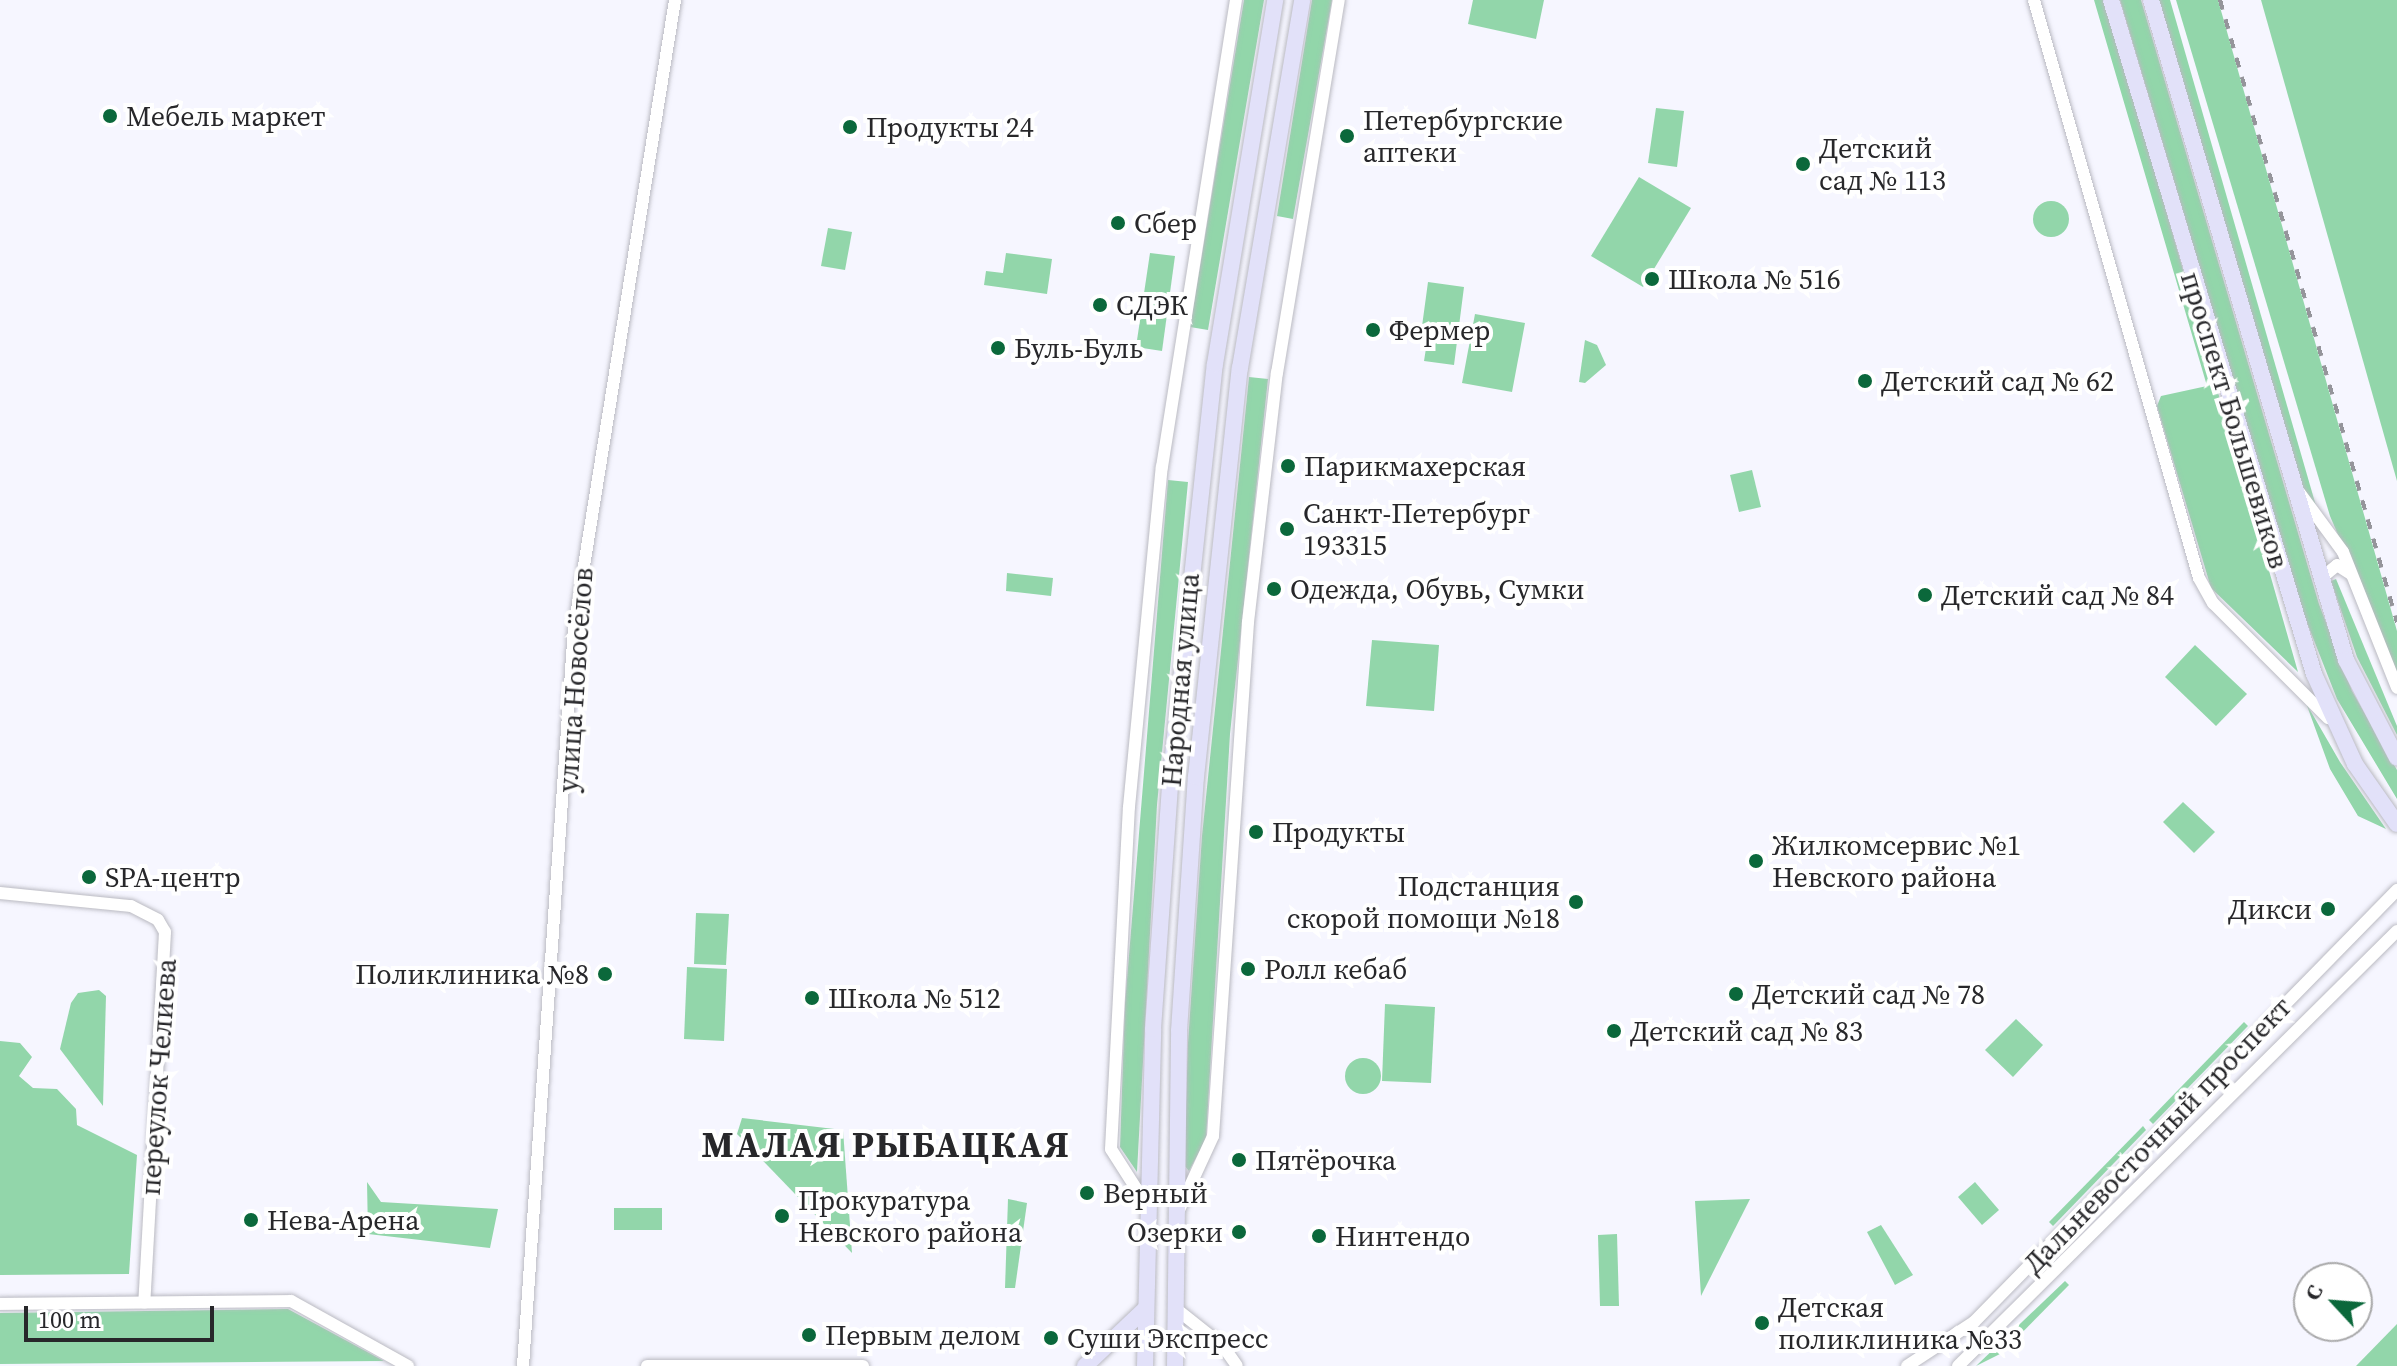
<!DOCTYPE html>
<meta charset="utf-8">
<style>
body{margin:0}
#map{position:relative;width:2397px;height:1366px;overflow:hidden;background:#f6f6ff;font-family:"Source Serif 4",serif}
div>[style]{position:absolute}
.green>*{inset:0;background:#92d6aa}
.round{border-radius:50%}
.roads{filter:drop-shadow(0 0 2px #babac2) drop-shadow(0 0 2px #babac2)}
.minor>*{height:12px;margin:-6px;padding:0 6px;transform-origin:6px;border-radius:6px;background:#fff}
.major>*{height:16px;margin:-8px;padding:0 8px;transform-origin:8px;border-radius:8px;background:#e2e1f9}
.rail>*{height:4px;margin-top:-2px;transform-origin:0;background:repeating-linear-gradient(90deg,#95959b 0 10px,transparent 0 20px)}
.dots>*{width:22px;height:22px;translate:-50% -50%;box-sizing:border-box;border:4px solid #fff;border-radius:50%}
span{translate:-50% -50%;white-space:nowrap;text-align:center;line-height:1.15;-webkit-text-stroke:8px #fff;paint-order:stroke}
.poi-label{font-size:28px;color:#27272a}
.left{translate:0 -50%;text-align:left}
.right{translate:-100% -50%;text-align:right}
.street-label{font-size:28px;color:#27272a}
.district-label{font-size:36px;color:#27272a;font-weight:700;letter-spacing:2px}
.north{position:absolute;left:2293px;top:1262px;width:80px;height:80px;box-sizing:border-box;background:#fff;border:2px solid #a9a9aa;border-radius:50%;rotate:296deg;font-size:22px;font-weight:700;line-height:32px;text-align:center;color:#27272a}
.north::after{content:'';display:block;margin:auto;width:28px;height:36px;background:#0b683b;clip-path:polygon(50% 0,100% 100%,50% 72%,0 100%)}
.scale{position:absolute;left:24px;top:1306px;width:190px;height:36px;box-sizing:border-box;border:4px solid #27272a;border-top:0;padding-left:10px;font-size:24px;line-height:28px;white-space:nowrap;color:#27272a;-webkit-text-stroke:6px #fff;paint-order:stroke}
</style>
<div id="map">
<div class="green">
<div style="clip-path:polygon(1244px 0,1264px 0,1208px 330px,1190px 327px)"></div>
<div style="clip-path:polygon(1312px 0,1332px 0,1293px 219px,1277px 216px)"></div>
<div style="clip-path:polygon(1473px 0,1544px 0,1536px 39px,1468px 24px)"></div>
<div style="clip-path:polygon(2094px 0,2104px 0,2127px 74px,2298px 672px,2211px 588px,2157px 406px,2161px 396px,2207px 386px)"></div>
<div style="clip-path:polygon(2120px 0,2141px 0,2319px 604px,2352px 691px,2397px 770px,2397px 799px,2337px 699px,2302px 610px)"></div>
<div style="clip-path:polygon(2158px 0,2170px 0,2316px 506px,2301px 487px)"></div>
<div style="clip-path:polygon(2176px 0,2218px 0,2397px 631px,2397px 673px,2330px 516px)"></div>
<div style="clip-path:polygon(2261px 0,2397px 0,2397px 481px)"></div>
<div style="clip-path:polygon(1656px 108px,1684px 111px,1677px 167px,1648px 163px)"></div>
<div style="clip-path:polygon(1639px 177px,1691px 208px,1643px 287px,1591px 256px)"></div>
<div class="round" style="left:2033px;top:201px;width:36px;height:36px"></div>
<div style="clip-path:polygon(828px 228px,852px 232px,845px 270px,821px 266px)"></div>
<div style="clip-path:polygon(1006px 253px,1052px 259px,1047px 294px,984px 285px,986px 271px,1003px 273px)"></div>
<div style="clip-path:polygon(1150px 253px,1175px 256px,1162px 351px,1136px 347px)"></div>
<div style="clip-path:polygon(1428px 282px,1464px 287px,1454px 365px,1424px 361px,1427px 342px,1420px 341px)"></div>
<div style="clip-path:polygon(1475px 314px,1525px 323px,1512px 392px,1462px 383px)"></div>
<div style="clip-path:polygon(1585px 340px,1597px 345px,1606px 365px,1585px 383px,1579px 382px)"></div>
<div style="clip-path:polygon(1249px 377px,1268px 379px,1230px 734px,1206px 1139px,1189px 1171px,1184px 1165px,1188px 1043px,1202px 836px)"></div>
<div style="clip-path:polygon(1752px 470px,1761px 507px,1739px 512px,1730px 475px)"></div>
<div style="clip-path:polygon(1168px 480px,1188px 482px,1157px 805px,1137px 1172px,1120px 1147px,1125px 1004px)"></div>
<div style="clip-path:polygon(1007px 573px,1053px 578px,1051px 596px,1006px 591px)"></div>
<div style="clip-path:polygon(2336px 579px,2397px 726px,2397px 735px,2357px 657px,2331px 581px)"></div>
<div style="clip-path:polygon(1372px 640px,1439px 645px,1434px 711px,1366px 706px)"></div>
<div style="clip-path:polygon(2195px 645px,2247px 694px,2216px 726px,2165px 677px)"></div>
<div style="clip-path:polygon(2306px 703px,2340px 762px,2386px 829px,2358px 816px,2330px 769px)"></div>
<div style="clip-path:polygon(2183px 802px,2215px 832px,2194px 853px,2163px 822px)"></div>
<div style="clip-path:polygon(696px 913px,729px 914px,726px 965px,694px 964px)"></div>
<div style="clip-path:polygon(687px 967px,727px 969px,724px 1041px,684px 1039px)"></div>
<div style="clip-path:polygon(99px 990px,106px 996px,103px 1106px,60px 1049px,71px 1003px,78px 993px)"></div>
<div style="clip-path:polygon(1385px 1004px,1435px 1007px,1431px 1083px,1382px 1081px)"></div>
<div style="clip-path:polygon(2016px 1019px,2043px 1045px,2013px 1077px,1985px 1050px)"></div>
<div style="clip-path:polygon(2244px 1022px,2248px 1026px,2153px 1124px,2149px 1120px)"></div>
<div style="clip-path:polygon(0 1041px,20px 1043px,32px 1057px,19px 1076px,33px 1088px,57px 1089px,76px 1109px,77px 1125px,137px 1155px,129px 1274px,0 1275px)"></div>
<div class="round" style="left:1345px;top:1058px;width:36px;height:36px"></div>
<div style="clip-path:polygon(742px 1118px,843px 1130px,852px 1253px,737px 1134px)"></div>
<div style="clip-path:polygon(2143px 1126px,2146px 1130px,2053px 1226px,2049px 1222px)"></div>
<div style="clip-path:polygon(367px 1182px,381px 1202px,498px 1209px,490px 1248px,368px 1234px)"></div>
<div style="clip-path:polygon(1975px 1182px,1999px 1210px,1982px 1225px,1958px 1197px)"></div>
<div style="clip-path:polygon(1008px 1199px,1027px 1203px,1015px 1288px,1005px 1288px)"></div>
<div style="clip-path:polygon(1750px 1199px,1701px 1296px,1695px 1201px)"></div>
<div style="clip-path:polygon(614px 1208px,662px 1208px,662px 1230px,614px 1230px)"></div>
<div style="clip-path:polygon(1881px 1225px,1913px 1275px,1895px 1285px,1867px 1232px)"></div>
<div style="clip-path:polygon(1617px 1234px,1619px 1306px,1600px 1306px,1598px 1235px)"></div>
<div style="clip-path:polygon(2065px 1281px,2069px 1285px,2002px 1353px,1976px 1366px)"></div>
<div style="clip-path:polygon(288px 1309px,384px 1361px,0 1364px,0 1313px)"></div>
<div style="clip-path:polygon(2397px 1324px,2397px 1366px,2356px 1366px)"></div>
</div>
<div class="roads">
<div class="minor">
<div style="left:2034px;top:0;width:601px;rotate:74.07deg"></div>
<div style="left:2199px;top:578px;width:29px;rotate:61deg"></div>
<div style="left:2213px;top:603px;width:163px;rotate:45deg"></div>
<div style="left:2299px;top:492px;width:74px;rotate:53.7deg"></div>
<div style="left:2343px;top:552px;width:146px;rotate:68.3deg"></div>
<div style="left:2320px;top:579px;width:22px;rotate:-39deg"></div>
<div style="left:2337px;top:565px;width:17px;rotate:33deg"></div>
<div style="left:0;top:893px;width:132px;rotate:5.7deg"></div>
<div style="left:131px;top:906px;width:30px;rotate:27deg"></div>
<div style="left:158px;top:920px;width:14px;rotate:60deg"></div>
<div style="left:165px;top:932px;width:371px;rotate:93.2deg"></div>
<div style="left:1146px;top:1204px;width:65px;rotate:-122.5deg"></div>
<div style="left:1111px;top:1149px;width:342px;rotate:-87deg"></div>
<div style="left:1129px;top:807px;width:342px;rotate:-84.5deg"></div>
<div style="left:1162px;top:467px;width:473px;rotate:-81deg"></div>
<div style="left:1179px;top:1210px;width:81px;rotate:-65.3deg"></div>
<div style="left:1213px;top:1136px;width:515px;rotate:-86.1deg"></div>
<div style="left:1248px;top:622px;width:251px;rotate:-83.4deg"></div>
<div style="left:1277px;top:373px;width:378px;rotate:-80.6deg"></div>
<div style="left:0;top:1304px;width:291px;rotate:-0.6deg"></div>
<div style="left:291px;top:1301px;width:134px;rotate:29.1deg"></div>
<div style="left:1175px;top:1308px;width:61px;rotate:38.4deg"></div>
<div style="left:1223px;top:1346px;width:24px;rotate:55deg"></div>
<div style="left:523px;top:1366px;width:740px;rotate:-86.05deg"></div>
<div style="left:574px;top:628px;width:636px;rotate:-80.86deg"></div>
<div style="left:647px;top:1366px;width:216px"></div>
<div style="left:1907px;top:1366px;width:80px;rotate:-33.3deg"></div>
<div style="left:1974px;top:1322px;width:605px;rotate:-45.6deg"></div>
<div style="left:1958px;top:1366px;width:618px;rotate:-44.74deg"></div>
</div>
<div class="major">
<div style="left:2111px;top:0;width:704px;rotate:73.24deg"></div>
<div style="left:2314px;top:674px;width:99px;rotate:65.5deg"></div>
<div style="left:2355px;top:764px;width:73px;rotate:55deg"></div>
<div style="left:2151px;top:0;width:688px;rotate:73.54deg"></div>
<div style="left:2346px;top:660px;width:110px;rotate:62.5deg"></div>
<div style="left:1085px;top:1366px;width:81px;rotate:-43.5deg"></div>
<div style="left:1145px;top:1366px;width:337px;rotate:-88.6deg"></div>
<div style="left:1153px;top:1029px;width:256px;rotate:-86deg"></div>
<div style="left:1171px;top:774px;width:412px;rotate:-83.9deg"></div>
<div style="left:1215px;top:364px;width:369px;rotate:-80.6deg"></div>
<div style="left:1175px;top:1366px;width:335px;rotate:-89.3deg"></div>
<div style="left:1179px;top:1031px;width:255px;rotate:-86.2deg"></div>
<div style="left:1196px;top:777px;width:411px;rotate:-83.9deg"></div>
<div style="left:1240px;top:368px;width:373px;rotate:-80.4deg"></div>
</div>
</div>
<div class="rail">
<div style="left:2220px;top:0;width:647px;rotate:74.12deg"></div>
</div>
<div class="dots">
<div style="left:110px;top:116px;background:#0b683b"></div>
<div style="left:850px;top:127px;background:#0b683b"></div>
<div style="left:1347px;top:136px;background:#0b683b"></div>
<div style="left:1803px;top:164px;background:#0b683b"></div>
<div style="left:1118px;top:223px;background:#0b683b"></div>
<div style="left:1652px;top:279px;background:#0b683b"></div>
<div style="left:1100px;top:305px;background:#0b683b"></div>
<div style="left:1373px;top:330px;background:#0b683b"></div>
<div style="left:998px;top:348px;background:#0b683b"></div>
<div style="left:1865px;top:381px;background:#0b683b"></div>
<div style="left:1288px;top:466px;background:#0b683b"></div>
<div style="left:1287px;top:529px;background:#0b683b"></div>
<div style="left:1274px;top:589px;background:#0b683b"></div>
<div style="left:1925px;top:595px;background:#0b683b"></div>
<div style="left:1256px;top:832px;background:#0b683b"></div>
<div style="left:1756px;top:861px;background:#0b683b"></div>
<div style="left:89px;top:877px;background:#0b683b"></div>
<div style="left:1576px;top:902px;background:#0b683b"></div>
<div style="left:2328px;top:909px;background:#0b683b"></div>
<div style="left:1248px;top:969px;background:#0b683b"></div>
<div style="left:605px;top:974px;background:#0b683b"></div>
<div style="left:1736px;top:994px;background:#0b683b"></div>
<div style="left:812px;top:998px;background:#0b683b"></div>
<div style="left:1614px;top:1031px;background:#0b683b"></div>
<div style="left:1239px;top:1160px;background:#0b683b"></div>
<div style="left:1087px;top:1193px;background:#0b683b"></div>
<div style="left:782px;top:1216px;background:#0b683b"></div>
<div style="left:251px;top:1220px;background:#0b683b"></div>
<div style="left:1239px;top:1232px;background:#0b683b"></div>
<div style="left:1319px;top:1236px;background:#0b683b"></div>
<div style="left:1762px;top:1323px;background:#0b683b"></div>
<div style="left:809px;top:1335px;background:#0b683b"></div>
<div style="left:1051px;top:1338px;background:#0b683b"></div>
</div>
<div class="poi-label">
<span class="left" style="left:126px;top:116px">Мебель маркет</span>
<span class="left" style="left:1363px;top:136px">Петербургские<br>аптеки</span>
<span class="left" style="left:866px;top:127px">Продукты 24</span>
<span class="left" style="left:1819px;top:164px">Детский<br>сад № 113</span>
<span class="left" style="left:1134px;top:223px">Сбер</span>
<span class="left" style="left:1668px;top:279px">Школа № 516</span>
<span class="left" style="left:1116px;top:305px">СДЭК</span>
<span class="left" style="left:1389px;top:330px">Фермер</span>
<span class="left" style="left:1014px;top:348px">Буль-Буль</span>
<span class="left" style="left:1881px;top:381px">Детский сад № 62</span>
<span class="left" style="left:1304px;top:466px">Парикмахерская</span>
<span class="left" style="left:1303px;top:529px">Санкт-Петербург<br>193315</span>
<span class="left" style="left:1290px;top:589px">Одежда, Обувь, Сумки</span>
<span class="left" style="left:1941px;top:595px">Детский сад № 84</span>
<span class="left" style="left:1272px;top:832px">Продукты</span>
<span class="left" style="left:1772px;top:861px">Жилкомсервис №1<br>Невского района</span>
<span class="left" style="left:105px;top:877px">SPA-центр</span>
<span class="right" style="left:1560px;top:902px">Подстанция<br>скорой помощи №18</span>
<span class="right" style="left:2312px;top:909px">Дикси</span>
<span class="left" style="left:1264px;top:969px">Ролл кебаб</span>
<span class="right" style="left:589px;top:974px">Поликлиника №8</span>
<span class="left" style="left:1752px;top:994px">Детский сад № 78</span>
<span class="left" style="left:828px;top:998px">Школа № 512</span>
<span class="left" style="left:1630px;top:1031px">Детский сад № 83</span>
<span class="left" style="left:1255px;top:1160px">Пятёрочка</span>
<span class="left" style="left:1103px;top:1193px">Верный</span>
<span class="left" style="left:798px;top:1216px">Прокуратура<br>Невского района</span>
<span class="left" style="left:267px;top:1220px">Нева-Арена</span>
<span class="right" style="left:1223px;top:1232px">Озерки</span>
<span class="left" style="left:1335px;top:1236px">Нинтендо</span>
<span class="left" style="left:1778px;top:1323px">Детская<br>поликлиника №33</span>
<span class="left" style="left:825px;top:1335px">Первым делом</span>
<span class="left" style="left:1067px;top:1338px">Суши Экспресс</span>
</div>
<div class="street-label">
<span style="left:2235px;top:420px;rotate:73deg">проспект Большевиков</span>
<span style="left:575px;top:680px;rotate:-86deg">улица Новосёлов</span>
<span style="left:1180px;top:680px;rotate:-85deg">Народная улица</span>
<span style="left:158px;top:1077px;rotate:-86deg">переулок Челиева</span>
<span style="left:2157px;top:1135px;rotate:-46deg">Дальневосточный проспект</span>
</div>
<div class="district-label">
<span style="left:886px;top:1145px">МАЛАЯ РЫБАЦКАЯ</span>
</div>
<div class="north">С</div>
<div class="scale">100 m</div>
</div>
